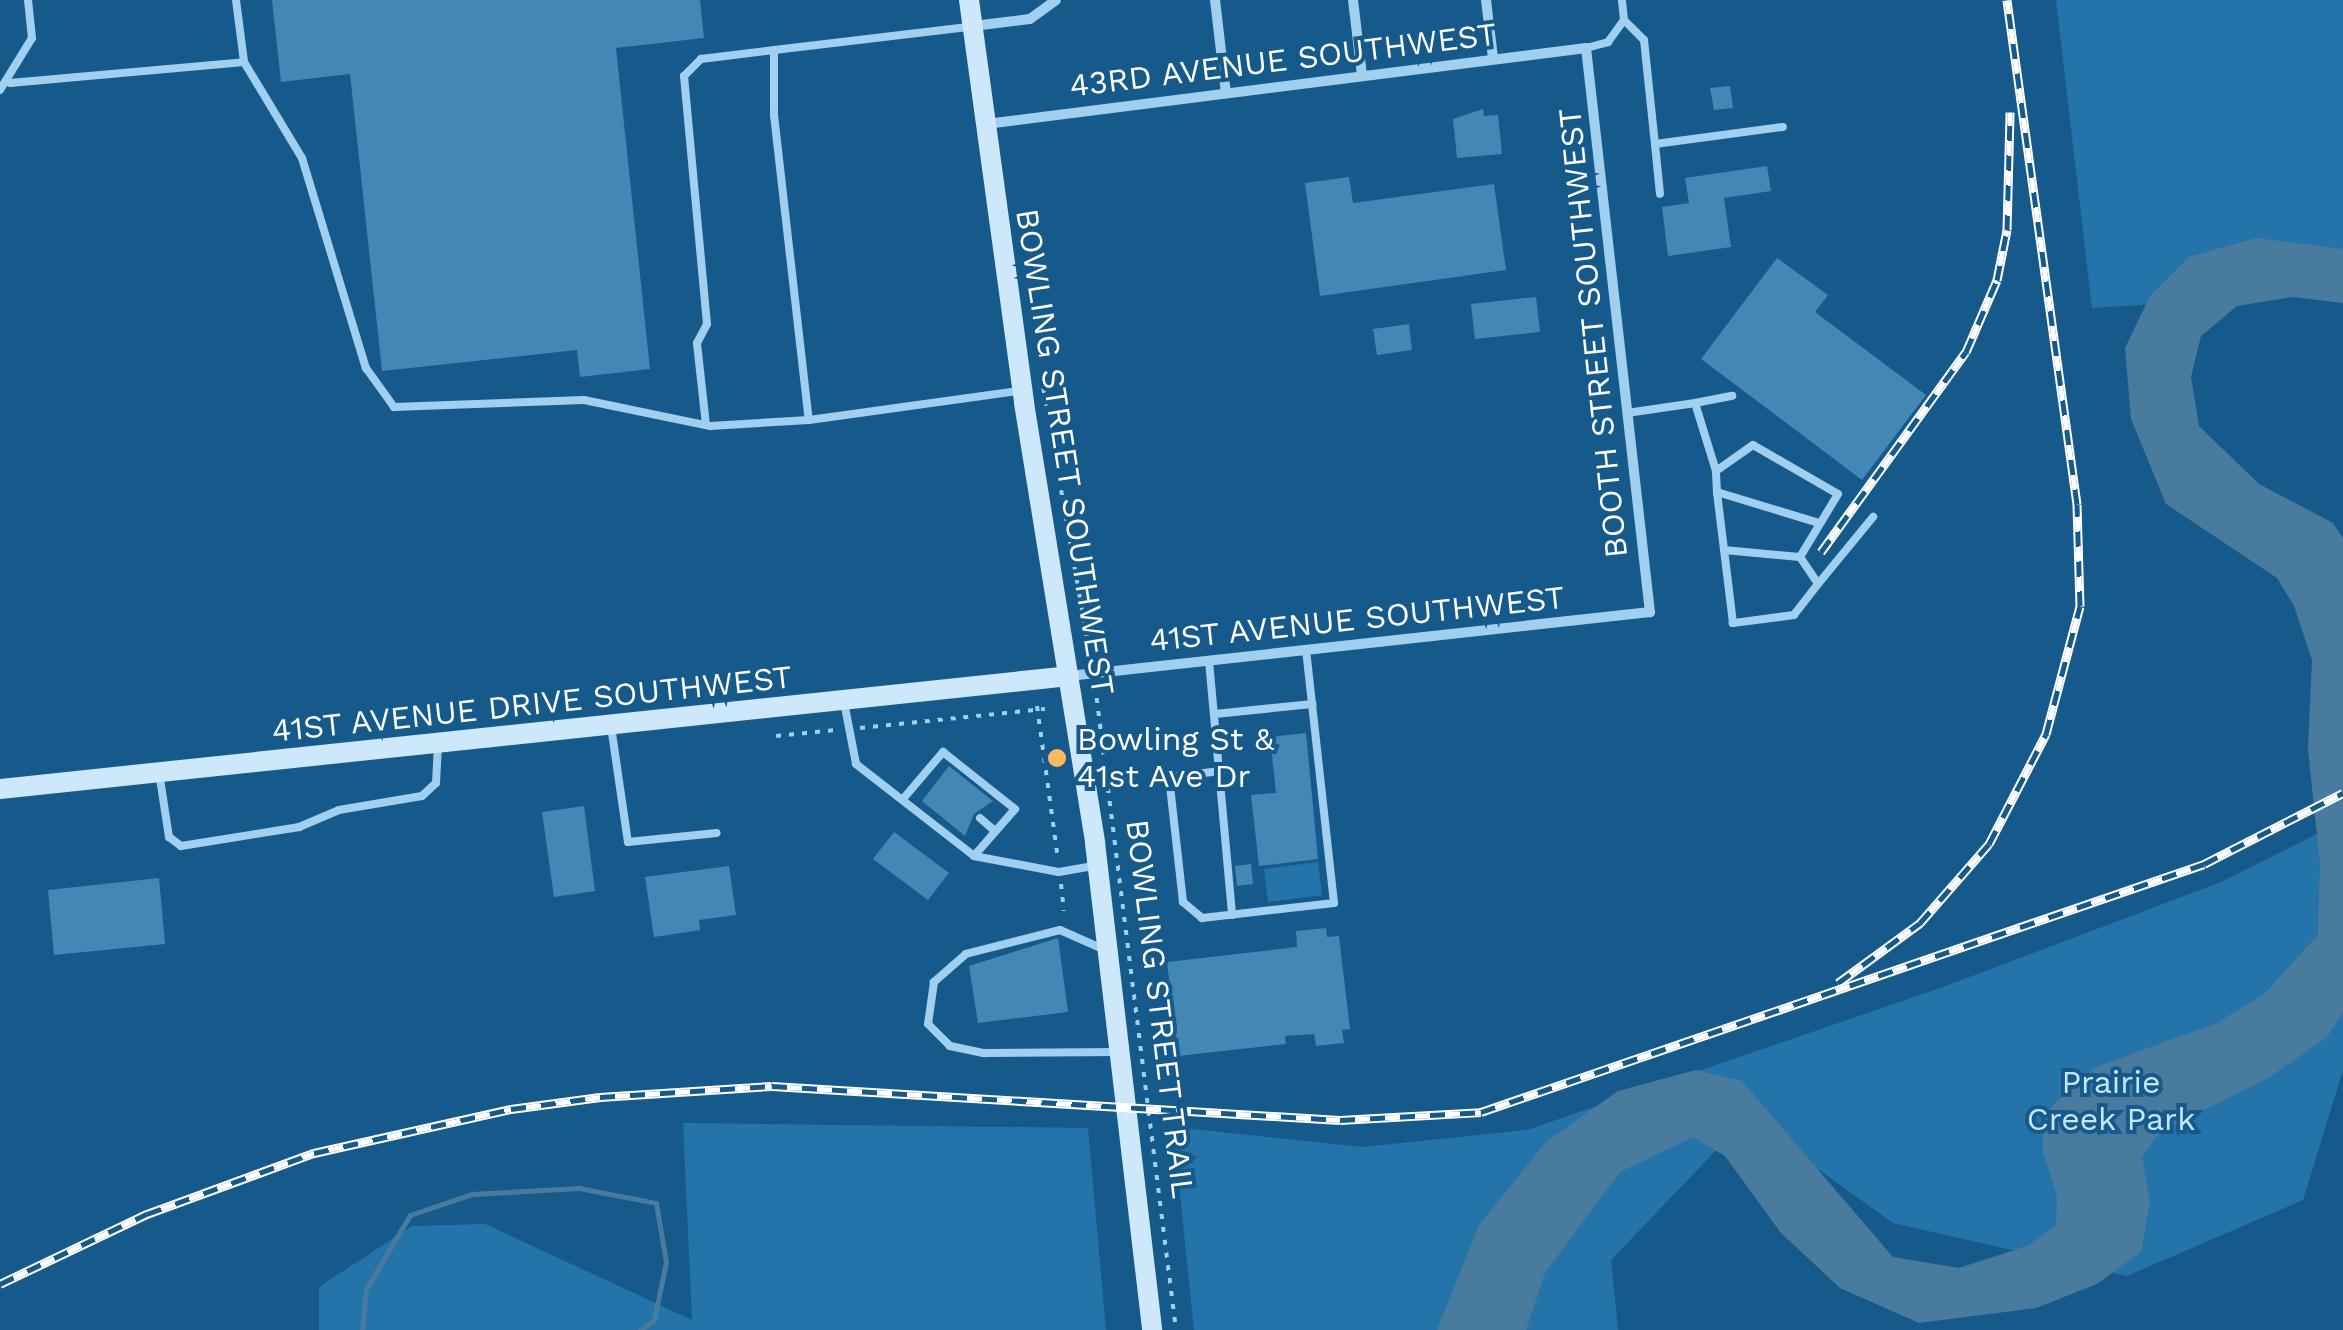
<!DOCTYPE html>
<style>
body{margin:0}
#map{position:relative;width:2343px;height:1330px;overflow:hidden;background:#165a8c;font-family:"Work Sans",sans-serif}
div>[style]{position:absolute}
.green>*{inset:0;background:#2574a9}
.water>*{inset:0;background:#497b9f}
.stream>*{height:5px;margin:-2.5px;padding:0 2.5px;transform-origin:2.5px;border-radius:2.5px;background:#497b9f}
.building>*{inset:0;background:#4387b7}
.path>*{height:4px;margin-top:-2px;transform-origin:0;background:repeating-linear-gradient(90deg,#a0cfef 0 5px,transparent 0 13px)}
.lane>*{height:8px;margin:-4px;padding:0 4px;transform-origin:4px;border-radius:4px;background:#a0cfef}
.street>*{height:10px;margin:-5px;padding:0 5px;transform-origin:5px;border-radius:5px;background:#a0cfef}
.secondary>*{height:20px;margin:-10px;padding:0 10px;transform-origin:10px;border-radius:10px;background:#cde7fb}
.rail>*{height:9px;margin-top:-4.5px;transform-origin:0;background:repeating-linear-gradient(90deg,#165a8c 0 15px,#fff 0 30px);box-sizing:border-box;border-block:2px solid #fff}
.dots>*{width:28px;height:28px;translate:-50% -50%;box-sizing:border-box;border:5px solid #165a8c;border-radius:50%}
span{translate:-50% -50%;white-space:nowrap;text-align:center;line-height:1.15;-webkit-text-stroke:8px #165a8c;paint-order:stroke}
.street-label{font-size:32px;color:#fff}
.poi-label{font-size:32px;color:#fff}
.left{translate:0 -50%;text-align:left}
.park-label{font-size:32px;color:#c6e6fb}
</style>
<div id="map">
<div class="green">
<div style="clip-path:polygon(2056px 0,2343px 0,2343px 292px,2092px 308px)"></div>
<div style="clip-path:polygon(2343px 821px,2343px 1070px,2303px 1200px,2127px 1276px,1893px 1223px,1747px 1118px,1611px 1260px,1618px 1330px,1194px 1330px,1173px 1127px,1363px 1147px,1527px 1130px,1943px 987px,2221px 882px)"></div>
<div style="clip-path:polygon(1318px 862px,1322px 895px,1268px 902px,1264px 869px)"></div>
<div style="clip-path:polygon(683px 1123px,1088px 1128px,1106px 1330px,319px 1330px,319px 1287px,412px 1226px,485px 1224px,692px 1320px)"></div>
</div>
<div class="water">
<div style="clip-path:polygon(2256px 238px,2343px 249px,2343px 303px,2293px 297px,2237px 306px,2201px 336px,2191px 377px,2199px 426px,2259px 484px,2333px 523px,2343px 538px,2343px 1013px,2327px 1037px,2267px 1079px,2161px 1131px,2142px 1157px,2150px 1203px,2141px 1252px,2097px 1284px,2036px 1308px,1919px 1323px,1840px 1288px,1781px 1233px,1725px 1156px,1693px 1137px,1620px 1172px,1545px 1273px,1526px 1330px,1437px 1330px,1479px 1225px,1546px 1142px,1618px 1091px,1696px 1070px,1742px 1081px,1893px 1257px,1959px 1268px,2027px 1246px,2056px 1226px,2057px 1196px,2043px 1152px,2043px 1119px,2054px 1104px,2096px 1067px,2217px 1023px,2264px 994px,2318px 935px,2320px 864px,2308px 749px,2312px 660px,2294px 606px,2277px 578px,2166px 504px,2131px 419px,2125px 348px,2150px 296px,2189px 257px)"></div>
</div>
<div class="stream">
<div style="left:362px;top:1330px;width:41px;rotate:-84.4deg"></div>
<div style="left:366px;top:1289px;width:86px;rotate:-59.3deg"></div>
<div style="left:410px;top:1215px;width:65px;rotate:-18.7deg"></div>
<div style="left:472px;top:1194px;width:107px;rotate:-3.2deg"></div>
<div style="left:579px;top:1188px;width:78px;rotate:11deg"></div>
<div style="left:656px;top:1203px;width:60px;rotate:80.4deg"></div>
<div style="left:666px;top:1262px;width:59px;rotate:101.7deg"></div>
<div style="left:654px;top:1320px;width:17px;rotate:144deg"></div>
</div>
<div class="building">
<div style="clip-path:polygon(272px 0,700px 0,704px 38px,616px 48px,650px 369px,580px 377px,577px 350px,382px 371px,350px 74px,281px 82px)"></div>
<div style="clip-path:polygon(1730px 86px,1733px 108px,1714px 110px,1710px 88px)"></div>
<div style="clip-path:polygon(1483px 109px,1484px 116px,1498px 115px,1502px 154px,1457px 158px,1453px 119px)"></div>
<div style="clip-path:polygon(1767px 166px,1771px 191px,1724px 198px,1731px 247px,1668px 256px,1662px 207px,1689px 203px,1685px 178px)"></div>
<div style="clip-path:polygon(1349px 177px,1353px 203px,1494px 184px,1506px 270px,1320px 296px,1305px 183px)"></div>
<div style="clip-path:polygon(1777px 258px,1828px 295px,1815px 312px,1926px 395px,1862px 480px,1701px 359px)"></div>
<div style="clip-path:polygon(1536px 297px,1540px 332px,1475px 339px,1471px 304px)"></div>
<div style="clip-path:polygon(1409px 324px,1412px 350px,1377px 355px,1373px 329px)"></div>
<div style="clip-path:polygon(1306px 733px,1318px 859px,1259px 866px,1251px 795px,1276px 793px,1270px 737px)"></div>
<div style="clip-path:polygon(949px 766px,993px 801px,974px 814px,965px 836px,922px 801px)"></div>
<div style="clip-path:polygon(584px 806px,595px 891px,554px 897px,542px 812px)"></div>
<div style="clip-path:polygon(894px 832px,949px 873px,928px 900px,873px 859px)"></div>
<div style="clip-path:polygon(1251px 864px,1253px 884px,1237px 886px,1235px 866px)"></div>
<div style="clip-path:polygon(729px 866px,736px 915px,699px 920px,700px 930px,654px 937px,645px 877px)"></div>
<div style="clip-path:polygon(159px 878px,165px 944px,54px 955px,48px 890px)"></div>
<div style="clip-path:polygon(1326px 928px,1327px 937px,1339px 936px,1350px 1029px,1342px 1030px,1344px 1043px,1316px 1046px,1314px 1034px,1285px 1036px,1286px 1044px,1178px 1056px,1167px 962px,1297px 947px,1296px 931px)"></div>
<div style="clip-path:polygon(1058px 938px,1068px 1012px,978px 1023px,969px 966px)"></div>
</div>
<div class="path">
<div style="left:1041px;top:375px;width:290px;rotate:80.1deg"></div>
<div style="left:1095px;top:685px;width:650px;rotate:82.84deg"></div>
<div style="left:1037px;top:706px;width:155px;rotate:82.2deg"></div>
<div style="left:860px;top:728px;width:186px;rotate:-5.9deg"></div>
<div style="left:776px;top:736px;width:60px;rotate:-5.7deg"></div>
<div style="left:1061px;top:884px;width:27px;rotate:84deg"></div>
</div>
<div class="lane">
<div style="left:236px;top:0;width:63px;rotate:82.6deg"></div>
<div style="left:1624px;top:20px;width:28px;rotate:45deg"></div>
<div style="left:1644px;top:40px;width:105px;rotate:84deg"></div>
<div style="left:1655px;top:144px;width:129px;rotate:-7.6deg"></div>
<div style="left:968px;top:27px;width:195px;rotate:173.2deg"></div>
<div style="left:774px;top:50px;width:65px;rotate:90deg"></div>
<div style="left:774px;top:115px;width:307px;rotate:83.5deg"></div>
<div style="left:809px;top:420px;width:212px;rotate:-7.9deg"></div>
<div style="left:1586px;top:48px;width:23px;rotate:-15deg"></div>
<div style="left:1608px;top:42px;width:27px;rotate:-54deg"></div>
<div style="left:1624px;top:20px;width:20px;rotate:-96deg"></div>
<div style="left:10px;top:83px;width:235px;rotate:-5.1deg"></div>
<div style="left:244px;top:62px;width:112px;rotate:58.9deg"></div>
<div style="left:302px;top:158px;width:220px;rotate:73.1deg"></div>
<div style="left:366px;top:368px;width:48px;rotate:54.3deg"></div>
<div style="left:394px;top:407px;width:190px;rotate:-2.1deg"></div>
<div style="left:584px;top:400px;width:129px;rotate:11.7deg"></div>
<div style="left:710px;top:426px;width:99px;rotate:-3.5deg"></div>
<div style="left:0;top:90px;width:61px;rotate:-58.4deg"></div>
<div style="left:32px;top:38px;width:38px;rotate:-96deg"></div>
<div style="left:1655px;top:144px;width:50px;rotate:84.3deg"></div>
<div style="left:1695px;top:403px;width:38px;rotate:-11deg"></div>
<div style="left:1627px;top:413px;width:69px;rotate:-8.4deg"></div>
<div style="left:1695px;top:403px;width:71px;rotate:72.8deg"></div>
<div style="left:706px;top:425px;width:82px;rotate:-96.3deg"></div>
<div style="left:697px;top:343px;width:21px;rotate:-62deg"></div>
<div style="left:707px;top:324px;width:249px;rotate:-95.3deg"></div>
<div style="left:684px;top:76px;width:24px;rotate:-45deg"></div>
<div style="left:701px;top:59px;width:74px;rotate:-7deg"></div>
<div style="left:1717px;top:492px;width:107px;rotate:16.9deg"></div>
<div style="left:1724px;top:550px;width:76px;rotate:5.3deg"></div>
<div style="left:1800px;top:557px;width:32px;rotate:56deg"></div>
<div style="left:1818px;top:584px;width:39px;rotate:128deg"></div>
<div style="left:1794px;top:615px;width:62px;rotate:172.5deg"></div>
<div style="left:1733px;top:623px;width:132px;rotate:-97deg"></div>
<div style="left:1717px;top:492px;width:21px;rotate:-93deg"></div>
<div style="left:1716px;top:471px;width:45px;rotate:-35.1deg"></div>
<div style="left:1753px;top:445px;width:98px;rotate:30deg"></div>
<div style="left:1838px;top:494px;width:74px;rotate:121.1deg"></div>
<div style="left:1818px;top:584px;width:87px;rotate:-50.6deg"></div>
<div style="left:1209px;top:661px;width:255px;rotate:84.8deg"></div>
<div style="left:844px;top:702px;width:63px;rotate:79deg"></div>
<div style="left:856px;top:764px;width:150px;rotate:37.9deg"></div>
<div style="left:974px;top:856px;width:86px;rotate:10.7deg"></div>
<div style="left:1059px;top:872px;width:36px;rotate:-10deg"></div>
<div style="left:1215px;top:714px;width:98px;rotate:-5.9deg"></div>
<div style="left:611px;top:726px;width:117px;rotate:81.7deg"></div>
<div style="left:628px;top:842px;width:89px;rotate:-5.8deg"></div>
<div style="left:1221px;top:771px;width:52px;rotate:173.4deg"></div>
<div style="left:1169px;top:777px;width:126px;rotate:83.6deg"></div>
<div style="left:1183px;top:902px;width:25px;rotate:40deg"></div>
<div style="left:1202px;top:918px;width:133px;rotate:-6.5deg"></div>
<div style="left:1334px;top:903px;width:254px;rotate:-96.3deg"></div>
<div style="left:159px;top:772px;width:66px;rotate:81.3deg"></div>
<div style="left:169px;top:837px;width:15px;rotate:37deg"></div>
<div style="left:181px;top:846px;width:120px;rotate:-9.1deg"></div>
<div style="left:299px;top:827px;width:43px;rotate:-23deg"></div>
<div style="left:339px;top:810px;width:84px;rotate:-9.6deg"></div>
<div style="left:422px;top:796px;width:19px;rotate:-43deg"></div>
<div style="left:436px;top:783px;width:38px;rotate:-87deg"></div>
<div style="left:903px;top:799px;width:62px;rotate:-49.6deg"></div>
<div style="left:943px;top:752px;width:92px;rotate:38.4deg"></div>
<div style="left:1015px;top:809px;width:62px;rotate:131.1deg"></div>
<div style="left:980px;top:818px;width:20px;rotate:41deg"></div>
<div style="left:1103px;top:949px;width:47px;rotate:-156.2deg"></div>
<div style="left:1060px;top:930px;width:97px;rotate:165.7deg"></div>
<div style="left:966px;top:954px;width:43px;rotate:138.8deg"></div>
<div style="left:934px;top:982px;width:42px;rotate:98.1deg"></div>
<div style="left:928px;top:1024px;width:31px;rotate:45deg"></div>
<div style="left:950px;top:1046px;width:35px;rotate:12deg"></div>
<div style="left:984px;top:1053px;width:134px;rotate:-0.4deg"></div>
</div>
<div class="street">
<div style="left:1215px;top:0;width:94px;rotate:83.3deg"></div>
<div style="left:1353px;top:0;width:76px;rotate:83.2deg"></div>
<div style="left:1486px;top:0;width:58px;rotate:83.1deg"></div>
<div style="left:973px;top:26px;width:57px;rotate:-7deg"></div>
<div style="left:1030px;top:19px;width:32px;rotate:-36deg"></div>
<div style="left:986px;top:124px;width:605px;rotate:-7.22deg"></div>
<div style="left:1586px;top:48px;width:568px;rotate:83.53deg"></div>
<div style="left:1650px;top:612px;width:585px;rotate:173.71deg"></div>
</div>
<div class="secondary">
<div style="left:969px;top:0;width:407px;rotate:82.2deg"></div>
<div style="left:1024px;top:403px;width:446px;rotate:80.8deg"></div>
<div style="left:1095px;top:843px;width:490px;rotate:83.3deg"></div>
<div style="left:0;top:789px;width:1075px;rotate:-6.03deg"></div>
</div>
<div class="rail">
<div style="left:1821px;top:552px;width:247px;rotate:-54.1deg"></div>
<div style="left:1966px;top:352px;width:78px;rotate:-66.7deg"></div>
<div style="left:1997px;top:280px;width:51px;rotate:-78.7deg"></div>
<div style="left:2007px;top:230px;width:118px;rotate:-88.5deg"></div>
<div style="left:1838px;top:983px;width:102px;rotate:-36.2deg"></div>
<div style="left:1920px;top:923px;width:105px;rotate:-48.9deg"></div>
<div style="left:1989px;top:844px;width:124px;rotate:-62.6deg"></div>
<div style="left:2046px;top:734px;width:132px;rotate:-75.1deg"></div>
<div style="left:2080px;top:606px;width:102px;rotate:-91.7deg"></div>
<div style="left:2077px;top:504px;width:509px;rotate:-97.91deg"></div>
<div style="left:0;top:1284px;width:163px;rotate:-25.5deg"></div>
<div style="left:147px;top:1214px;width:178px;rotate:-20.1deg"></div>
<div style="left:314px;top:1153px;width:202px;rotate:-12.6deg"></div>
<div style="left:511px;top:1109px;width:90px;rotate:-7.7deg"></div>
<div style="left:600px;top:1097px;width:172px;rotate:-3.7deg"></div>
<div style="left:772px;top:1086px;width:569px;rotate:3.43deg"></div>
<div style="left:1340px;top:1120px;width:141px;rotate:-3.2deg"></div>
<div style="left:1481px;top:1112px;width:764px;rotate:-18.93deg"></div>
<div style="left:2204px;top:864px;width:156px;rotate:-27.1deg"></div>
</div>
<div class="dots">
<div style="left:1057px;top:758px;background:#ffb95e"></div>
</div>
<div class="street-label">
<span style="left:1283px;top:60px;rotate:-7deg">43RD AVENUE SOUTHWEST</span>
<span style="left:1593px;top:333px;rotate:-96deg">BOOTH STREET SOUTHWEST</span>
<span style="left:1065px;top:452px;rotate:81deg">BOWLING STREET SOUTHWEST</span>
<span style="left:1357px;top:619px;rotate:-6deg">41ST AVENUE SOUTHWEST</span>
<span style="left:532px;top:704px;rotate:-6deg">41ST AVENUE DRIVE SOUTHWEST</span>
<span style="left:1160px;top:1009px;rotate:83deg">BOWLING STREET TRAIL</span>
</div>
<div class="poi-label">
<span class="left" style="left:1077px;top:758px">Bowling St &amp;<br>41st Ave Dr</span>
</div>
<div class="park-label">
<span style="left:2111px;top:1101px">Prairie<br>Creek Park</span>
</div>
</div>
